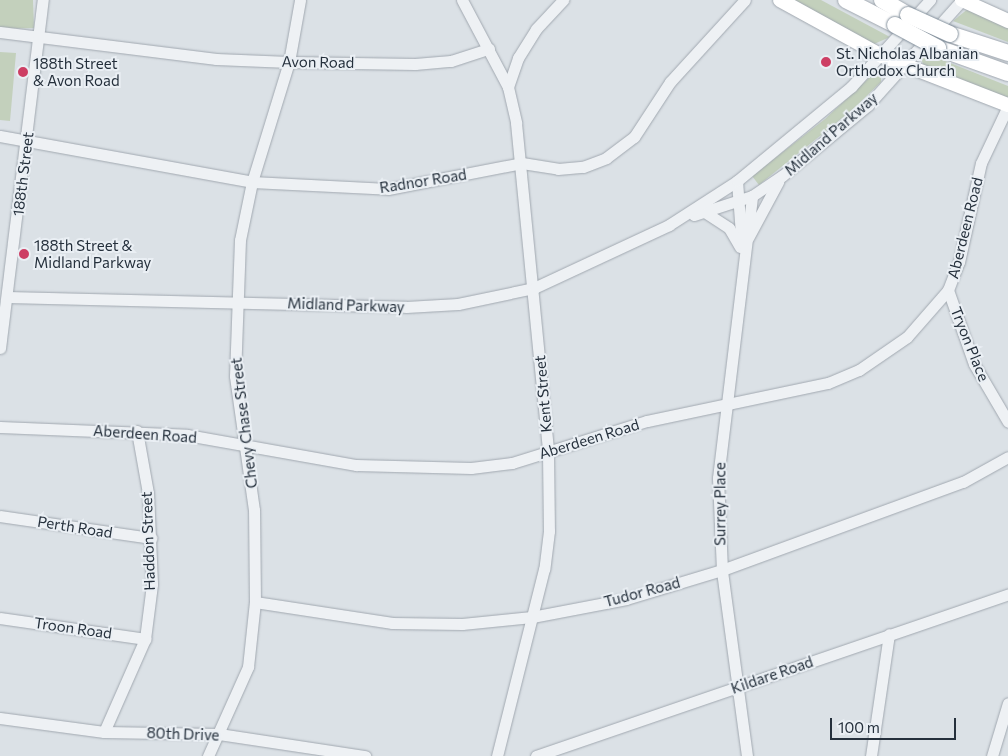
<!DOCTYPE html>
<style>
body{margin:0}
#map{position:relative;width:1008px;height:756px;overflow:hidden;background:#dbe1e6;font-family:Commissioner,sans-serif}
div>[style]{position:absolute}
.green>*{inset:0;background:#c3d0bc}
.roads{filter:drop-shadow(0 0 1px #a1a8b0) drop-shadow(0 0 1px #a1a8b0)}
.minor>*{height:11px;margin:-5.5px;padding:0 5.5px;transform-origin:5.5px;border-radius:5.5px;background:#eef1f4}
.major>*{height:14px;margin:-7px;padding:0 7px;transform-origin:7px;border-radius:7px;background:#fff}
.highway>*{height:16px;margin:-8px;padding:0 8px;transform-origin:8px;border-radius:8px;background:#fff}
.bridges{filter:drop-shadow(0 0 1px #83909c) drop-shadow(0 0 1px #83909c)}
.highway-bridge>*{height:16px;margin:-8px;padding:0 8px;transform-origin:8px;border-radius:8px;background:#fff}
.dots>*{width:14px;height:14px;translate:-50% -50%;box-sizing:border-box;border:2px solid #eaeff4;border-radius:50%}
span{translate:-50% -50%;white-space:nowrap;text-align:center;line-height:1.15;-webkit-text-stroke:4px #eaeff4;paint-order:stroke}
.poi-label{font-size:15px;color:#25303c}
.left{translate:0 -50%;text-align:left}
.street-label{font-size:15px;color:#25303c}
.scale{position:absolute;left:830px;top:718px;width:126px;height:22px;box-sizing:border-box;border:2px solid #25303c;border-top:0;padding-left:6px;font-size:15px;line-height:18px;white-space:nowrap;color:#25303c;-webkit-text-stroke:4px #eaeff4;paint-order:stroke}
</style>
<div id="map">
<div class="green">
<div style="clip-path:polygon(0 0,33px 0,34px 28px,0 29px)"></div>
<div style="clip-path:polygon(794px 0,821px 0,890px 37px,874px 44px)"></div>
<div style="clip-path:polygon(969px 8px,1008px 26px,1008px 42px,953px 21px)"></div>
<div style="clip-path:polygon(0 52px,16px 53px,10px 121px,0 120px)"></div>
<div style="clip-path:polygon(925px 53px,1008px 86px,1008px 99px,924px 67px,921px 58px)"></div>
<div style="clip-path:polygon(881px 73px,881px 82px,851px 111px,759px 185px,752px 176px,825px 119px,872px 75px)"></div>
</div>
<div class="roads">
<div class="minor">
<div style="left:462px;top:0;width:98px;rotate:62.1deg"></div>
<div style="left:508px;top:87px;width:37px;rotate:77deg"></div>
<div style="left:516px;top:123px;width:331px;rotate:84.4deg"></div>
<div style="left:548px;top:452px;width:79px;rotate:89.3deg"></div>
<div style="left:549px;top:531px;width:38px;rotate:97deg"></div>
<div style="left:544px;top:569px;width:193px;rotate:104.1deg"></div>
<div style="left:0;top:32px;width:218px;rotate:7.1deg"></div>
<div style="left:216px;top:59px;width:73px;rotate:2.4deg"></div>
<div style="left:289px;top:62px;width:126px;rotate:0.9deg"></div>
<div style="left:415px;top:64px;width:36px;rotate:-5deg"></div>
<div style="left:451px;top:61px;width:40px;rotate:-18deg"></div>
<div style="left:508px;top:87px;width:31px;rotate:-71deg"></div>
<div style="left:518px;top:58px;width:34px;rotate:-58deg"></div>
<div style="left:536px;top:29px;width:40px;rotate:-47deg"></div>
<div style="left:0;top:136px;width:256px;rotate:10.3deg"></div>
<div style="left:252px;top:182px;width:136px;rotate:2.9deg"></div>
<div style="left:388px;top:189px;width:136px;rotate:-11deg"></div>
<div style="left:522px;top:163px;width:36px;rotate:9deg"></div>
<div style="left:558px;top:169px;width:25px;rotate:-5deg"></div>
<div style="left:583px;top:167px;width:25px;rotate:-21deg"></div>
<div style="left:606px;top:158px;width:35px;rotate:-37deg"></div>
<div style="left:634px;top:137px;width:66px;rotate:-56.8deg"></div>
<div style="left:670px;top:82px;width:111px;rotate:-47.6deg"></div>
<div style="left:737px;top:181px;width:53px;rotate:85.7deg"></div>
<div style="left:703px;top:211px;width:31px;rotate:33deg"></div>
<div style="left:729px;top:228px;width:22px;rotate:60deg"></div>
<div style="left:694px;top:215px;width:61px;rotate:-18.1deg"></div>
<div style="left:752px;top:196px;width:36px;rotate:-34deg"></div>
<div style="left:782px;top:176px;width:112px;rotate:-39.5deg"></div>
<div style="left:868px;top:105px;width:141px;rotate:-48.2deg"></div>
<div style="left:748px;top:238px;width:64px;rotate:-61.8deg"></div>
<div style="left:948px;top:290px;width:78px;rotate:70.6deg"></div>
<div style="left:974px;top:364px;width:67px;rotate:59.6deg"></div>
<div style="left:7px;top:297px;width:399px;rotate:1.4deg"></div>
<div style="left:406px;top:307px;width:52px;rotate:-3.3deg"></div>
<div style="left:458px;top:304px;width:78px;rotate:-11.9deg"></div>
<div style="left:534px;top:288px;width:149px;rotate:-25deg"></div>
<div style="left:669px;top:225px;width:81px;rotate:-32.9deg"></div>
<div style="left:737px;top:181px;width:148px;rotate:-39.5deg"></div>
<div style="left:851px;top:87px;width:118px;rotate:-47.8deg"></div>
<div style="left:0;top:348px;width:351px;rotate:-83deg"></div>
<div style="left:0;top:427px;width:187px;rotate:2.4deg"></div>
<div style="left:187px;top:435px;width:172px;rotate:10.1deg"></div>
<div style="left:356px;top:465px;width:115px;rotate:1.5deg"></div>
<div style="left:471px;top:468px;width:41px;rotate:-7deg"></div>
<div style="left:512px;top:463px;width:141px;rotate:-17.3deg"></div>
<div style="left:647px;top:421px;width:185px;rotate:-11.9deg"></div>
<div style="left:828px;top:383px;width:34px;rotate:-23deg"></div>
<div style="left:859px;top:370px;width:58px;rotate:-34.5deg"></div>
<div style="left:907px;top:337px;width:62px;rotate:-48.9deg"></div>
<div style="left:948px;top:290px;width:30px;rotate:-69deg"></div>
<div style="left:959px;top:262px;width:101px;rotate:-77.5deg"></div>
<div style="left:981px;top:163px;width:63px;rotate:-64.7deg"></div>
<div style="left:0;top:516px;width:153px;rotate:8.3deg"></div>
<div style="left:255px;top:602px;width:139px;rotate:8.7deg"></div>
<div style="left:392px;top:623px;width:70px;rotate:0.8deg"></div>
<div style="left:462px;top:624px;width:70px;rotate:-5.7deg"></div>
<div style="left:532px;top:617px;width:96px;rotate:-10.8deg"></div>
<div style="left:626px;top:599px;width:100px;rotate:-16.8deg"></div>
<div style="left:722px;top:570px;width:257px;rotate:-20.1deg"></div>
<div style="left:963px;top:482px;width:51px;rotate:-29.1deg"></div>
<div style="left:0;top:618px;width:147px;rotate:8.2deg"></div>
<div style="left:0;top:718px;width:105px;rotate:7.7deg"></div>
<div style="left:104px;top:732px;width:115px;rotate:1deg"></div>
<div style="left:219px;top:734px;width:148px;rotate:8.6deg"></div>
<div style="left:104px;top:732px;width:102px;rotate:-66.2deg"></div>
<div style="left:145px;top:639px;width:55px;rotate:-82.7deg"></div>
<div style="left:152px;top:584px;width:91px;rotate:-92.5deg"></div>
<div style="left:148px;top:493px;width:63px;rotate:-100.1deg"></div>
<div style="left:208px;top:756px;width:98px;rotate:-65.8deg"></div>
<div style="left:248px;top:667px;width:65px;rotate:-83.9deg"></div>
<div style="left:255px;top:602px;width:92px;rotate:-90.6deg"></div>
<div style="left:254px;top:510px;width:135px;rotate:-98.1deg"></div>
<div style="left:235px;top:376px;width:136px;rotate:-87.9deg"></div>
<div style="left:240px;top:240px;width:59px;rotate:-78.3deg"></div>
<div style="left:252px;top:182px;width:126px;rotate:-72.9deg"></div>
<div style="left:289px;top:62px;width:63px;rotate:-79.9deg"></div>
<div style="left:536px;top:756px;width:499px;rotate:-18.9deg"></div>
<div style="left:747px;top:756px;width:188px;rotate:-97.7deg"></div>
<div style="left:722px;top:570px;width:92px;rotate:-92.5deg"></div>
<div style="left:718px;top:478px;width:284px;rotate:-83.1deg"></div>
<div style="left:871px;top:756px;width:123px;rotate:-81.6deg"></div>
<div style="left:992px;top:756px;width:55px;rotate:-73.2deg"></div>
</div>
<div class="major">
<div style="left:780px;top:0;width:116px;rotate:28.8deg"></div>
<div style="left:882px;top:56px;width:135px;rotate:21.3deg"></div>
<div style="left:962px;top:0;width:51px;rotate:24.5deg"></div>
</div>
<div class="highway">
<div style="left:846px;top:0;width:55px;rotate:27deg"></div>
<div style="left:882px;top:0;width:30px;rotate:30deg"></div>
<div style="left:950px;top:34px;width:61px;rotate:18.1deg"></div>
<div style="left:938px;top:48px;width:74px;rotate:19.7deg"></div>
</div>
</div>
<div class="bridges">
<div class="highway-bridge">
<div style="left:908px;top:15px;width:46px;rotate:24.3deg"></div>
<div style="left:895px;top:25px;width:49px;rotate:28.1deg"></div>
</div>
</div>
<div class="dots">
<div style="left:826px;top:62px;background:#cd3e64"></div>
<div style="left:23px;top:72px;background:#cd3e64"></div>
<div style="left:24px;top:254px;background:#cd3e64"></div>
</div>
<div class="poi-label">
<span class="left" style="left:836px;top:62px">St. Nicholas Albanian<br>Orthodox Church</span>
<span class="left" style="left:33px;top:72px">188th Street<br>&amp; Avon Road</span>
<span class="left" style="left:34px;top:254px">188th Street &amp;<br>Midland Parkway</span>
</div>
<div class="street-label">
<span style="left:318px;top:62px;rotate:1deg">Avon Road</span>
<span style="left:831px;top:134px;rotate:-41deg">Midland Parkway</span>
<span style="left:23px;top:174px;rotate:-83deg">188th Street</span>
<span style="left:423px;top:181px;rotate:-9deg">Radnor Road</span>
<span style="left:965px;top:228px;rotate:-76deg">Aberdeen Road</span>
<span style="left:346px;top:305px;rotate:2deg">Midland Parkway</span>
<span style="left:970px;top:344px;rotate:68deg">Tryon Place</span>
<span style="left:543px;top:394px;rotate:-95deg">Kent Street</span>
<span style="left:244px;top:423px;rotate:-97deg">Chevy Chase Street</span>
<span style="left:145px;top:434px;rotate:4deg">Aberdeen Road</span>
<span style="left:589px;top:439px;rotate:-17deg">Aberdeen Road</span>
<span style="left:720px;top:504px;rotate:-90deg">Surrey Place</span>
<span style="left:75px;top:527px;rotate:9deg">Perth Road</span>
<span style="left:148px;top:541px;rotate:-92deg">Haddon Street</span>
<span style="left:642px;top:592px;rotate:-15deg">Tudor Road</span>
<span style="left:73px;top:628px;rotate:8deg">Troon Road</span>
<span style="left:772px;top:675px;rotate:-19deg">Kildare Road</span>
<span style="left:183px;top:734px;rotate:2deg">80th Drive</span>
</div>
<div class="scale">100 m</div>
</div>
